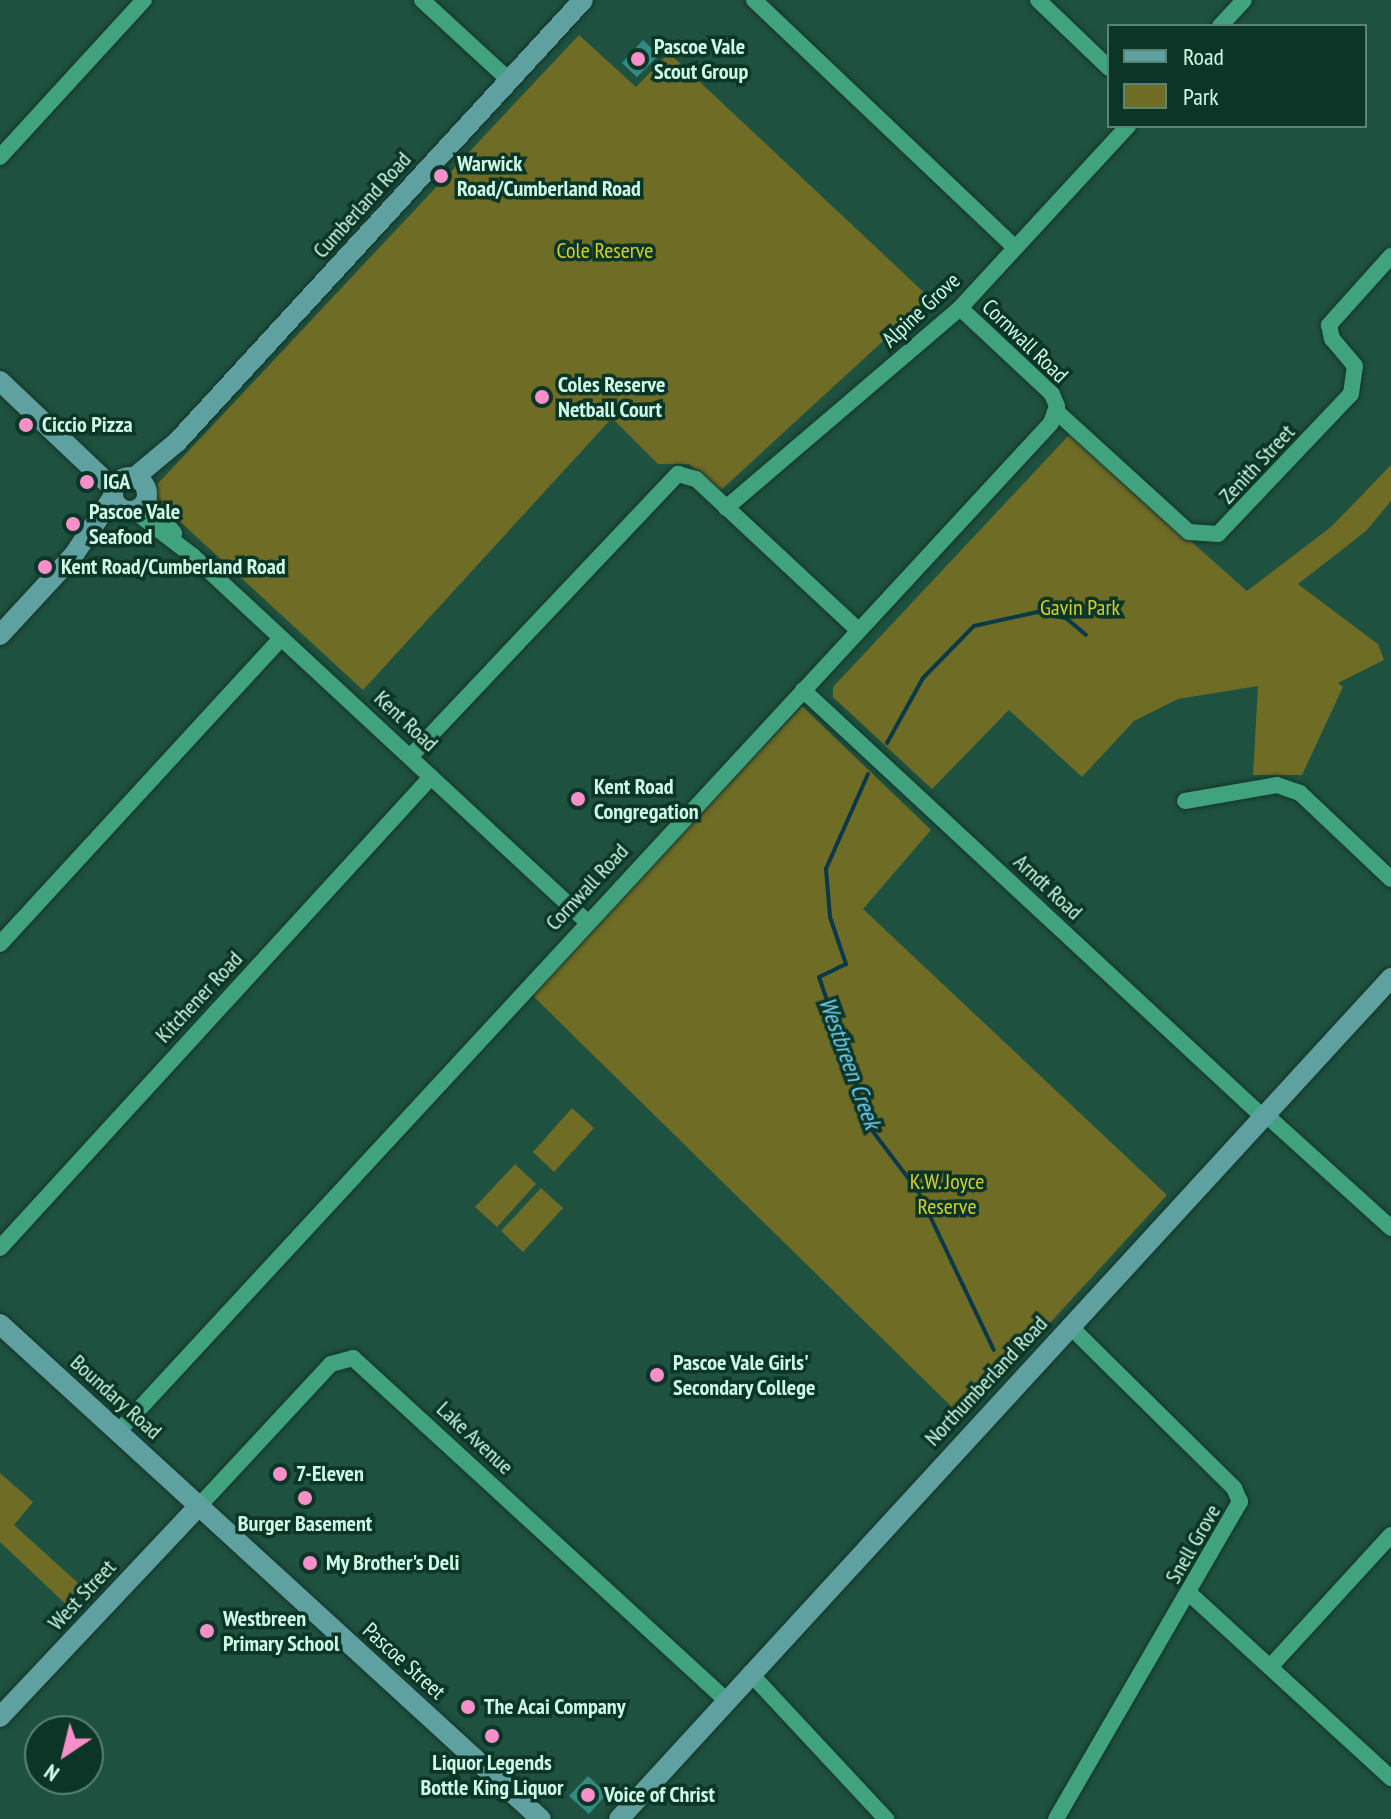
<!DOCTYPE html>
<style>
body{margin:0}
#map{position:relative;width:1391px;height:1819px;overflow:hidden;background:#1e513f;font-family:"PT Sans Narrow",sans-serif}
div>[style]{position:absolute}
.green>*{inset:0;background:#6f6c26}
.stream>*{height:4px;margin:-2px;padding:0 2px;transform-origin:2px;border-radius:2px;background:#0a394a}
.building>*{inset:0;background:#328b83}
.roads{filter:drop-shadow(0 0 2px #153328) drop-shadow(0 0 2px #153328)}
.street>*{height:16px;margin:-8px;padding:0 8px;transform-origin:8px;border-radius:8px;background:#41a280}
.secondary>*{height:20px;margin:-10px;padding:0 10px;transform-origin:10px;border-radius:10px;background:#5fa1a0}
.secondary>.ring{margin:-10px;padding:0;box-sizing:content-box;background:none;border:20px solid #5fa1a0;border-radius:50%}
.dots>*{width:22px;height:22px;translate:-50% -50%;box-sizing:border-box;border:4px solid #0b3527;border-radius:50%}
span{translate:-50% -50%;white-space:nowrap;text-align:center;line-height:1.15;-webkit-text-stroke:7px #0b3527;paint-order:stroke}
.poi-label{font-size:22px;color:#cdf9e6;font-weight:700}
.left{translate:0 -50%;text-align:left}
.street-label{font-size:22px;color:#cdf9e6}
.park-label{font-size:22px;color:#d6cf26}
.water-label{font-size:24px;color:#71cdf3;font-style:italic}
.legend{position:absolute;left:1107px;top:24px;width:260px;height:104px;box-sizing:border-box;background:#0b3527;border:2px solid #598373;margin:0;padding:10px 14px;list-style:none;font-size:24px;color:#cdf9e6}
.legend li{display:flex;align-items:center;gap:16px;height:40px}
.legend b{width:40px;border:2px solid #598373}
.north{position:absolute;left:24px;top:1715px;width:80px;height:80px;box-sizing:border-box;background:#0b3527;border:2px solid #598373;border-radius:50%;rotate:215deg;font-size:22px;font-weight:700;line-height:32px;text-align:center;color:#cdf9e6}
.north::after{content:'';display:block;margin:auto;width:28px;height:36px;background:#f98fc9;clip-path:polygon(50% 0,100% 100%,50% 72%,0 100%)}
</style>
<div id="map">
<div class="green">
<div style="clip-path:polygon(579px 35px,636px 87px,669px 53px,930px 298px,721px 490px,689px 464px,658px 464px,612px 418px,363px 690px,149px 493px)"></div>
<div style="clip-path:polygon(1070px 434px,1247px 591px,1331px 527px,1391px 465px,1391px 501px,1366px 531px,1298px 584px,1378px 644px,1384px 660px,1338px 683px,1343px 687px,1302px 775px,1253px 775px,1258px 686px,1178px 699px,1134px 721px,1082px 777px,1009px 710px,932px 789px,833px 697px,833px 687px)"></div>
<div style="clip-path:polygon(802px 706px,931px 830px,863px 909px,1167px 1195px,963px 1418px,530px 993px)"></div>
<div style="clip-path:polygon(572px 1108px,594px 1128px,554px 1172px,533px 1152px)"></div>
<div style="clip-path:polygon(515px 1164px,536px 1184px,497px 1227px,475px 1207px)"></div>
<div style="clip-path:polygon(541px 1188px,563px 1208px,523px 1252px,501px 1231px)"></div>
<div style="clip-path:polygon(0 1473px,33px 1502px,14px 1525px,87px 1591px,71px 1609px,0 1542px)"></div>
</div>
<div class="stream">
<div style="left:887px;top:743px;width:74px;rotate:-61deg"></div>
<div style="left:923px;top:678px;width:73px;rotate:-45.6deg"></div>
<div style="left:974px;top:626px;width:65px;rotate:-12.5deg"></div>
<div style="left:1037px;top:612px;width:30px;rotate:12deg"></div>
<div style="left:1066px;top:618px;width:26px;rotate:40deg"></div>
<div style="left:868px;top:774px;width:104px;rotate:113.9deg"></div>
<div style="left:826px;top:869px;width:48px;rotate:85.2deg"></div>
<div style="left:830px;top:917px;width:50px;rotate:71.2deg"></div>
<div style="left:846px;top:964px;width:30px;rotate:154deg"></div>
<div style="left:819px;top:977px;width:161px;rotate:71.1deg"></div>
<div style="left:871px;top:1129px;width:78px;rotate:52.8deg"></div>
<div style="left:918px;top:1191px;width:176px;rotate:64.5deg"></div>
</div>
<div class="building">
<div style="clip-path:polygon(643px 40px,659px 55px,637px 77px,622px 63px)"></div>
<div style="clip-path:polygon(588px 1776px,607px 1794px,589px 1814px,569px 1796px)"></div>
</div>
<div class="roads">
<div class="street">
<div style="left:422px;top:0;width:118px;rotate:42.6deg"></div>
<div style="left:754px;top:0;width:360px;rotate:43.5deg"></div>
<div style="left:1038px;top:0;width:98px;rotate:43.8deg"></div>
<div style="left:1220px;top:26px;width:35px;rotate:-47deg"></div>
<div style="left:0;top:157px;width:213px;rotate:-47.5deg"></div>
<div style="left:1057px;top:412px;width:178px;rotate:42.3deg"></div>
<div style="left:1189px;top:532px;width:29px;rotate:4deg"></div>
<div style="left:1218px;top:534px;width:193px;rotate:-46.5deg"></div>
<div style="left:1351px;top:394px;width:28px;rotate:-82deg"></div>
<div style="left:1355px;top:366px;width:35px;rotate:-130deg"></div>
<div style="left:1332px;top:339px;width:14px;rotate:-102deg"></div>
<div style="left:1329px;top:325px;width:93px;rotate:-48.1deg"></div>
<div style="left:147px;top:500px;width:43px;rotate:50.7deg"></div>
<div style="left:726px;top:508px;width:308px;rotate:-40.5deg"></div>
<div style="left:960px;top:308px;width:248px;rotate:-47.3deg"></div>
<div style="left:134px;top:511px;width:74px;rotate:37.3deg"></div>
<div style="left:193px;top:556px;width:536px;rotate:42.88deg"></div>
<div style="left:803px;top:690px;width:628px;rotate:42.87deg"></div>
<div style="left:410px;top:757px;width:390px;rotate:-46.6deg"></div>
<div style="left:678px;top:474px;width:19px;rotate:16deg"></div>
<div style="left:696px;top:479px;width:221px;rotate:43deg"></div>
<div style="left:1185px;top:801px;width:93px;rotate:-9.9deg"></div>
<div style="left:1277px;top:785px;width:24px;rotate:19deg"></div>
<div style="left:1300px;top:793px;width:125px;rotate:43.4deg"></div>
<div style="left:0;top:944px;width:415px;rotate:-47.4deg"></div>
<div style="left:1265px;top:1114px;width:170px;rotate:42.1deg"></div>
<div style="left:0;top:1248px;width:638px;rotate:-47.54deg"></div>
<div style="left:118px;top:1432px;width:1374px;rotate:-47.24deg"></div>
<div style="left:1051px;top:423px;width:18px;rotate:-71deg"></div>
<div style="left:1057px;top:406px;width:13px;rotate:-113deg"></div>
<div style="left:1052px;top:394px;width:126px;rotate:-136.9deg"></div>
<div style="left:199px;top:1506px;width:194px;rotate:-47.1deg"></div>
<div style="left:331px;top:1364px;width:23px;rotate:-15deg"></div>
<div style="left:353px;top:1358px;width:506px;rotate:42.52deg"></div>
<div style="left:1190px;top:1594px;width:273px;rotate:42.5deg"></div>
<div style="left:1270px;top:1667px;width:179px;rotate:-47.5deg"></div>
<div style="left:750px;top:1673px;width:200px;rotate:47deg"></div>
<div style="left:1056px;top:1819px;width:367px;rotate:-59.9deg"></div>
<div style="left:1240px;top:1502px;width:15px;rotate:-113deg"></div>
<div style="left:1234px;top:1488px;width:231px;rotate:-135.4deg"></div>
</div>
<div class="secondary">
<div style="left:0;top:381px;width:157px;rotate:43.5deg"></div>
<div class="ring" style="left:113px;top:477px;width:14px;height:14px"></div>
<div style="left:135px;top:477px;width:55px;rotate:-39.8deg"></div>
<div style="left:177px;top:442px;width:600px;rotate:-47.43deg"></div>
<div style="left:0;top:635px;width:108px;rotate:-47.3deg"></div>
<div style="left:73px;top:556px;width:71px;rotate:-55.9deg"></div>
<div style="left:0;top:1324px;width:733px;rotate:42.46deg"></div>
<div style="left:0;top:1717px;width:290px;rotate:-46.7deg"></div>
<div style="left:619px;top:1819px;width:1142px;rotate:-47.45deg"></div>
</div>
</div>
<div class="dots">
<div style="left:638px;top:59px;background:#f98fc9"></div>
<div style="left:441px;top:176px;background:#f98fc9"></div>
<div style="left:542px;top:397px;background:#f98fc9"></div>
<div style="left:26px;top:425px;background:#f98fc9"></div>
<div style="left:87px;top:482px;background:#f98fc9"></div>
<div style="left:73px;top:524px;background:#f98fc9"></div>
<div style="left:45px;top:567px;background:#f98fc9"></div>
<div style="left:578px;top:799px;background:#f98fc9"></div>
<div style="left:657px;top:1375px;background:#f98fc9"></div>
<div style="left:280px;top:1474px;background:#f98fc9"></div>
<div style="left:305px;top:1498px;background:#f98fc9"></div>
<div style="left:310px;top:1563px;background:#f98fc9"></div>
<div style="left:207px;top:1631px;background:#f98fc9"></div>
<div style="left:468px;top:1707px;background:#f98fc9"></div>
<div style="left:492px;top:1736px;background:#f98fc9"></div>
<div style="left:588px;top:1795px;background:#f98fc9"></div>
</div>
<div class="poi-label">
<span class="left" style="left:654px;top:59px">Pascoe Vale<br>Scout Group</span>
<span class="left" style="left:457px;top:176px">Warwick<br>Road/Cumberland Road</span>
<span class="left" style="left:558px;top:397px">Coles Reserve<br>Netball Court</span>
<span class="left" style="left:42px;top:425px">Ciccio Pizza</span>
<span class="left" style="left:103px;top:482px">IGA</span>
<span class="left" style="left:89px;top:524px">Pascoe Vale<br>Seafood</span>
<span class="left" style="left:61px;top:567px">Kent Road/Cumberland Road</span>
<span class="left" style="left:594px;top:799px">Kent Road<br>Congregation</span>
<span class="left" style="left:673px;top:1375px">Pascoe Vale Girls'<br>Secondary College</span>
<span class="left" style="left:296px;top:1474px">7-Eleven</span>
<span style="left:305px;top:1524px">Burger Basement</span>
<span class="left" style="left:326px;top:1563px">My Brother's Deli</span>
<span class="left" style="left:223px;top:1631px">Westbreen<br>Primary School</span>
<span class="left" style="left:484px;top:1707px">The Acai Company</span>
<span style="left:492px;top:1775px">Liquor Legends<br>Bottle King Liquor</span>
<span class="left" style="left:604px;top:1795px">Voice of Christ</span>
</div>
<div class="street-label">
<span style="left:362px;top:205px;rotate:-48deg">Cumberland Road</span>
<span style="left:921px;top:310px;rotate:-43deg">Alpine Grove</span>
<span style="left:1025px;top:341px;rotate:44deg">Cornwall Road</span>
<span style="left:1257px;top:464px;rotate:-47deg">Zenith Street</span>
<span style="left:406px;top:721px;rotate:43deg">Kent Road</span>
<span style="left:587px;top:887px;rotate:-47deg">Cornwall Road</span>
<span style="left:1048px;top:887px;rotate:43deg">Arndt Road</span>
<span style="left:199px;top:997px;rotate:-47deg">Kitchener Road</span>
<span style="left:986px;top:1381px;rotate:-47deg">Northumberland Road</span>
<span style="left:116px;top:1397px;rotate:42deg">Boundary Road</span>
<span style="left:475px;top:1438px;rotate:43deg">Lake Avenue</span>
<span style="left:1193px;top:1544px;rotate:-60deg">Snell Grove</span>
<span style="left:82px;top:1595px;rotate:-47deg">West Street</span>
<span style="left:404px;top:1661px;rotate:42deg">Pascoe Street</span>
</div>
<div class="park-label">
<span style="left:605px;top:251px">Cole Reserve</span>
<span style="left:1080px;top:608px">Gavin Park</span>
<span style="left:947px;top:1194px">K.W. Joyce<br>Reserve</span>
</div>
<div class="water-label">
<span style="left:850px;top:1063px;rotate:70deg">Westbreen Creek</span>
</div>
<ul class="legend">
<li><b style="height:10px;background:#5fa1a0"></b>Road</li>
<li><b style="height:22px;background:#6f6c26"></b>Park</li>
</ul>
<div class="north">N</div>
</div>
